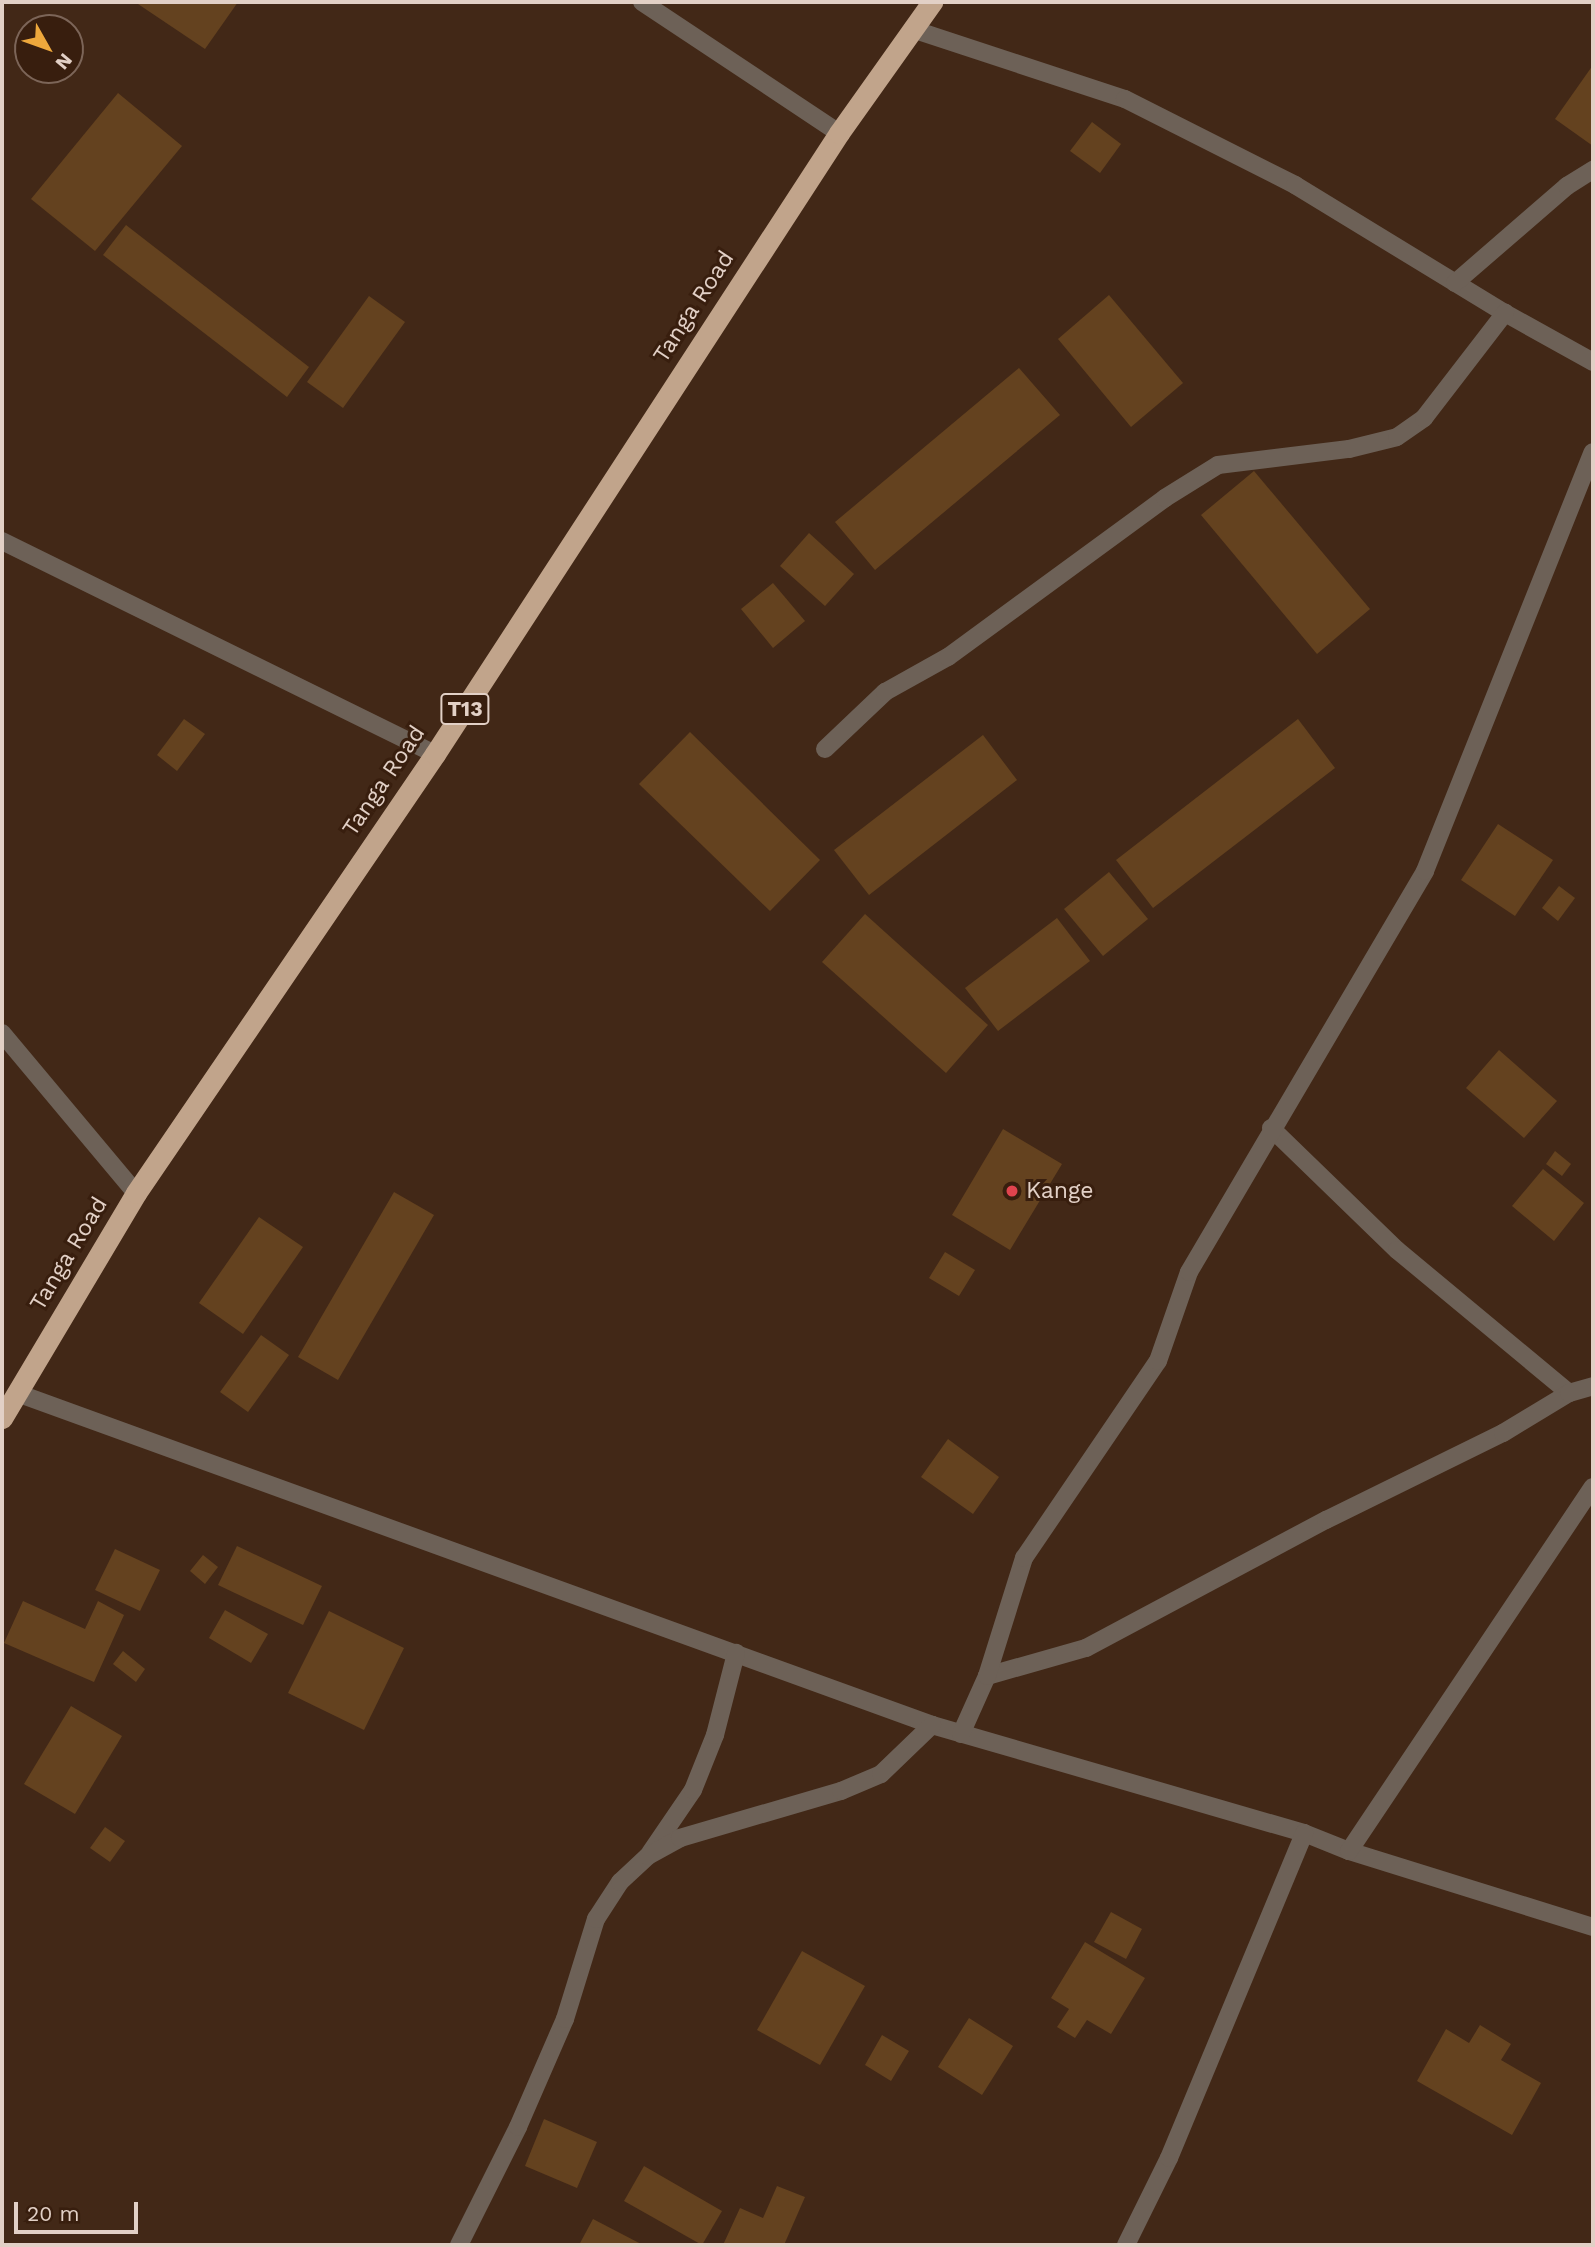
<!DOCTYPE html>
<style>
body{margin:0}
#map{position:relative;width:1595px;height:2247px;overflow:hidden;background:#422817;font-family:"Work Sans",sans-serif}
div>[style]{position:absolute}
.building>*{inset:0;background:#64421f}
.minor>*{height:18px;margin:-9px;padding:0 9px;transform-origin:9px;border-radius:9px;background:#6d6157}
.highway>*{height:21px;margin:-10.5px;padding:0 10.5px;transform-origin:10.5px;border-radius:10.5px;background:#c1a48b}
.dots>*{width:19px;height:19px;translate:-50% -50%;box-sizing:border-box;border:4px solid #381e0e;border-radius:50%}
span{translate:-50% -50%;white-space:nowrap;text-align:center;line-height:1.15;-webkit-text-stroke:6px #381e0e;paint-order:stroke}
.shield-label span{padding:2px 5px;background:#381e0e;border:2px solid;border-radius:5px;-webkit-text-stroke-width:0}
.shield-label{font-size:21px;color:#e2d0c6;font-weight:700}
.street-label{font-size:23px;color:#e2d0c6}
.poi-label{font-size:23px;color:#e2d0c6}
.left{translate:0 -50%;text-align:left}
.frame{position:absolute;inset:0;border:4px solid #e2d0c6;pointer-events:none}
.north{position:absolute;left:14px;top:14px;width:70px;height:70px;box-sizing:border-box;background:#381e0e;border:2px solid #7c6558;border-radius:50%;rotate:130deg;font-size:19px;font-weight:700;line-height:28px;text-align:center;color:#e2d0c6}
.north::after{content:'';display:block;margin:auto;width:24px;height:32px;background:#eea83c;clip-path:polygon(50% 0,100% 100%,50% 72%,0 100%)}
.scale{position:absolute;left:14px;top:2202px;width:124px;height:32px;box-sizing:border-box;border:4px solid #e2d0c6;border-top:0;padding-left:9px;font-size:21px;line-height:24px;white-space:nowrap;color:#e2d0c6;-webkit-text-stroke:5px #381e0e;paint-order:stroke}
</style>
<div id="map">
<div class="building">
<div style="clip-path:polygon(135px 2px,238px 2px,205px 49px)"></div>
<div style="clip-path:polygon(1593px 65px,1593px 146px,1555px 119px)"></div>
<div style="clip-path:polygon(118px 93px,182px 146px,95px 251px,31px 199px)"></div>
<div style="clip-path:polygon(1092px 122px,1121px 144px,1100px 173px,1070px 151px)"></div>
<div style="clip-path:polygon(126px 225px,309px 367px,287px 397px,103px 255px)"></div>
<div style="clip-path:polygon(1109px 295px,1183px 383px,1131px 427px,1058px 339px)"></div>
<div style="clip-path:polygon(369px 296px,405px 322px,343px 408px,307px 382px)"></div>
<div style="clip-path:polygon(1019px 368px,1060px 415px,875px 570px,835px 522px)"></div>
<div style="clip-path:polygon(1254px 471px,1370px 609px,1317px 654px,1201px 515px)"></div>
<div style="clip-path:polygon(809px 533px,854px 574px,825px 606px,780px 566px)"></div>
<div style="clip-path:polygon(773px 583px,805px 621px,773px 648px,741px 609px)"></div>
<div style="clip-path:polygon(184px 719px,205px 734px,177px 771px,157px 755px)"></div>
<div style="clip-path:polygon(1298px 719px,1335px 768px,1153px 908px,1116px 860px)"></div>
<div style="clip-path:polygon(690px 732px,820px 860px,770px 911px,639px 784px)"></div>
<div style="clip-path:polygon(983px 735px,1017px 780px,869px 895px,834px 850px)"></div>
<div style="clip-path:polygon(1498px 824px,1553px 860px,1515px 916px,1461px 880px)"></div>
<div style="clip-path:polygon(1109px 872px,1148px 919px,1103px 956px,1064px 909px)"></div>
<div style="clip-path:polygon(1559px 886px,1575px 898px,1558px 921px,1542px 908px)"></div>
<div style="clip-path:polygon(865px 914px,988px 1025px,946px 1073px,822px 962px)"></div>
<div style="clip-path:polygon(1057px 918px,1090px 961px,998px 1031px,965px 988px)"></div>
<div style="clip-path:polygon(1499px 1050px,1557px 1101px,1524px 1138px,1466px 1088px)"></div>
<div style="clip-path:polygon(1003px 1129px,1062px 1164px,1010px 1250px,952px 1215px)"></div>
<div style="clip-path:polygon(1555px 1151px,1571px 1164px,1562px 1176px,1546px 1164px)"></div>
<div style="clip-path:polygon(1543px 1169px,1584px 1203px,1554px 1241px,1512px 1206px)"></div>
<div style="clip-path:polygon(394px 1192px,434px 1215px,338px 1380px,298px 1357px)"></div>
<div style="clip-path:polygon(259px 1217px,303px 1247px,243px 1334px,199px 1303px)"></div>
<div style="clip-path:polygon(945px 1252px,975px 1270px,959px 1296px,929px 1278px)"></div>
<div style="clip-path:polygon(261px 1335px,289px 1355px,248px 1412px,220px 1392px)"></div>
<div style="clip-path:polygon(948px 1439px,999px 1477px,973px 1514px,921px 1477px)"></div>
<div style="clip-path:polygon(237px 1546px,322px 1586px,303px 1625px,218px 1585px)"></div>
<div style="clip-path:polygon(115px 1549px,160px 1570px,140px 1611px,95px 1590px)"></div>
<div style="clip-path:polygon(203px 1555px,218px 1567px,205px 1584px,190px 1571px)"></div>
<div style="clip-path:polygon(23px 1601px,85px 1629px,98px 1601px,124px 1615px,94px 1682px,4px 1643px)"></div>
<div style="clip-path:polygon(225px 1610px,268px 1634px,251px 1663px,209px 1638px)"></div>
<div style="clip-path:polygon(329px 1611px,404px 1648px,364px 1730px,288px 1693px)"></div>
<div style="clip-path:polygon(123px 1651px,145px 1669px,136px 1682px,113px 1664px)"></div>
<div style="clip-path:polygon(71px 1706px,122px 1736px,75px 1814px,24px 1784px)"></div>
<div style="clip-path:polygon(105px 1827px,125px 1841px,110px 1862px,90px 1848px)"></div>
<div style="clip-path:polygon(1111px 1912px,1142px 1929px,1126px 1959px,1094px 1942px)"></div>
<div style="clip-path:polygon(1085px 1942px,1145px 1978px,1111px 2034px,1087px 2020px,1075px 2038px,1057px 2027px,1069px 2009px,1051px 1998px)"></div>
<div style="clip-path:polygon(802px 1951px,865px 1986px,820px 2065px,757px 2030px)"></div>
<div style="clip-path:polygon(969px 2018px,1013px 2046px,982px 2095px,938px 2067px)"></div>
<div style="clip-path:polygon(1480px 2025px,1511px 2044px,1501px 2060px,1541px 2083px,1512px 2135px,1417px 2081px,1446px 2029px,1469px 2043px)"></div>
<div style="clip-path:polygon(882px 2035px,909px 2051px,891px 2081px,865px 2065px)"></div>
<div style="clip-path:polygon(544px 2119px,597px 2142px,577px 2188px,525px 2166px)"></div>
<div style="clip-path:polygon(644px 2166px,722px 2211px,702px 2245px,624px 2201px)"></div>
<div style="clip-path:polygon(777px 2186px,805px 2197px,784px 2245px,723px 2245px,740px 2208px,763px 2218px)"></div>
<div style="clip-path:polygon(593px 2219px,643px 2245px,579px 2245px)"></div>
</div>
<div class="minor">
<div style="left:642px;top:2px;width:237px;rotate:33.6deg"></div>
<div style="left:912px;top:29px;width:224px;rotate:18.2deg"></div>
<div style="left:1125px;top:99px;width:191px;rotate:26.8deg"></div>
<div style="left:1295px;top:185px;width:246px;rotate:31.4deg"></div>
<div style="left:1505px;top:313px;width:101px;rotate:29.1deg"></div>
<div style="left:1455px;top:283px;width:148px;rotate:-40.9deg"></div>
<div style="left:1567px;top:186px;width:31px;rotate:-32deg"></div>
<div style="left:2px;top:541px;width:483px;rotate:26.2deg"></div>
<div style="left:825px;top:749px;width:83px;rotate:-43.5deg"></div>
<div style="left:885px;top:692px;width:72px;rotate:-29.1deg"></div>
<div style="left:948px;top:657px;width:269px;rotate:-36.2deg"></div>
<div style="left:1165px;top:498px;width:62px;rotate:-31.9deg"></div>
<div style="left:1218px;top:465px;width:132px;rotate:-7deg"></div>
<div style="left:1349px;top:449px;width:49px;rotate:-14deg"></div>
<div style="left:1397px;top:437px;width:33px;rotate:-35deg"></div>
<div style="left:1424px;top:418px;width:133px;rotate:-52.4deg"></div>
<div style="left:2px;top:1033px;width:209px;rotate:50.1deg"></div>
<div style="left:1271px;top:1128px;width:175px;rotate:44.1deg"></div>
<div style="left:1397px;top:1250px;width:224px;rotate:39.7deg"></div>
<div style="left:17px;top:1393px;width:973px;rotate:19.94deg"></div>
<div style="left:932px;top:1725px;width:387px;rotate:16.2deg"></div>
<div style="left:1304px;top:1833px;width:48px;rotate:21.8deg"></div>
<div style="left:1349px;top:1851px;width:256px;rotate:17.3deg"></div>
<div style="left:987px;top:1676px;width:103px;rotate:-15.8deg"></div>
<div style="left:1086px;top:1648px;width:272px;rotate:-28.1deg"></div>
<div style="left:1326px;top:1520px;width:197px;rotate:-26.2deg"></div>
<div style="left:1503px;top:1433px;width:77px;rotate:-31.2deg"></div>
<div style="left:1569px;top:1393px;width:25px;rotate:-16deg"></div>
<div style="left:961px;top:1734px;width:64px;rotate:-65.9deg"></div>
<div style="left:987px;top:1676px;width:124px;rotate:-72.6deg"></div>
<div style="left:1024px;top:1558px;width:238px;rotate:-55.8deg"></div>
<div style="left:1158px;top:1361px;width:94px;rotate:-70.8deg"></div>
<div style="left:1189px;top:1272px;width:465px;rotate:-59.5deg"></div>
<div style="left:1425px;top:871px;width:451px;rotate:-68.2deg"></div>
<div style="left:1349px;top:1851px;width:438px;rotate:-56.2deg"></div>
<div style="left:650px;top:1853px;width:76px;rotate:-55.7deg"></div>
<div style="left:693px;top:1790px;width:59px;rotate:-68.2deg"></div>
<div style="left:715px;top:1735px;width:85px;rotate:-75.6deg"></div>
<div style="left:459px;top:2245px;width:132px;rotate:-63.4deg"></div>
<div style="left:518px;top:2127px;width:118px;rotate:-66.5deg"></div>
<div style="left:565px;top:2019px;width:105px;rotate:-72.8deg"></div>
<div style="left:596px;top:1919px;width:44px;rotate:-57deg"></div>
<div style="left:620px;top:1882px;width:38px;rotate:-43deg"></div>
<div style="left:648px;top:1856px;width:37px;rotate:-29deg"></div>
<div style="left:680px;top:1838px;width:168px;rotate:-16.3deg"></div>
<div style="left:841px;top:1791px;width:43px;rotate:-23deg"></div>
<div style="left:881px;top:1774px;width:71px;rotate:-43.9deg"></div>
<div style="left:1126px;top:2245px;width:97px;rotate:-63.7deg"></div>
<div style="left:1169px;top:2158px;width:352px;rotate:-67.4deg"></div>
</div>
<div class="highway">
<div style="left:2px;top:1418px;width:262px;rotate:-59.2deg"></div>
<div style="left:136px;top:1193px;width:531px;rotate:-55.74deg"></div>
<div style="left:435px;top:754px;width:741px;rotate:-56.95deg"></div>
<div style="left:839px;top:133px;width:161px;rotate:-54.6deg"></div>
</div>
<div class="dots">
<div style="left:1012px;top:1191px;background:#e0444e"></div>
</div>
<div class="shield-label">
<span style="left:465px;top:709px">T13</span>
</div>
<div class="street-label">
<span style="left:694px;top:307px;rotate:-57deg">Tanga Road</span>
<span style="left:384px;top:781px;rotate:-56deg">Tanga Road</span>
<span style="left:69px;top:1254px;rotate:-59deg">Tanga Road</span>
</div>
<div class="poi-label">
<span class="left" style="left:1026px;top:1191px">Kange</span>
</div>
<div class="frame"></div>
<div class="north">N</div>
<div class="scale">20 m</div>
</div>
